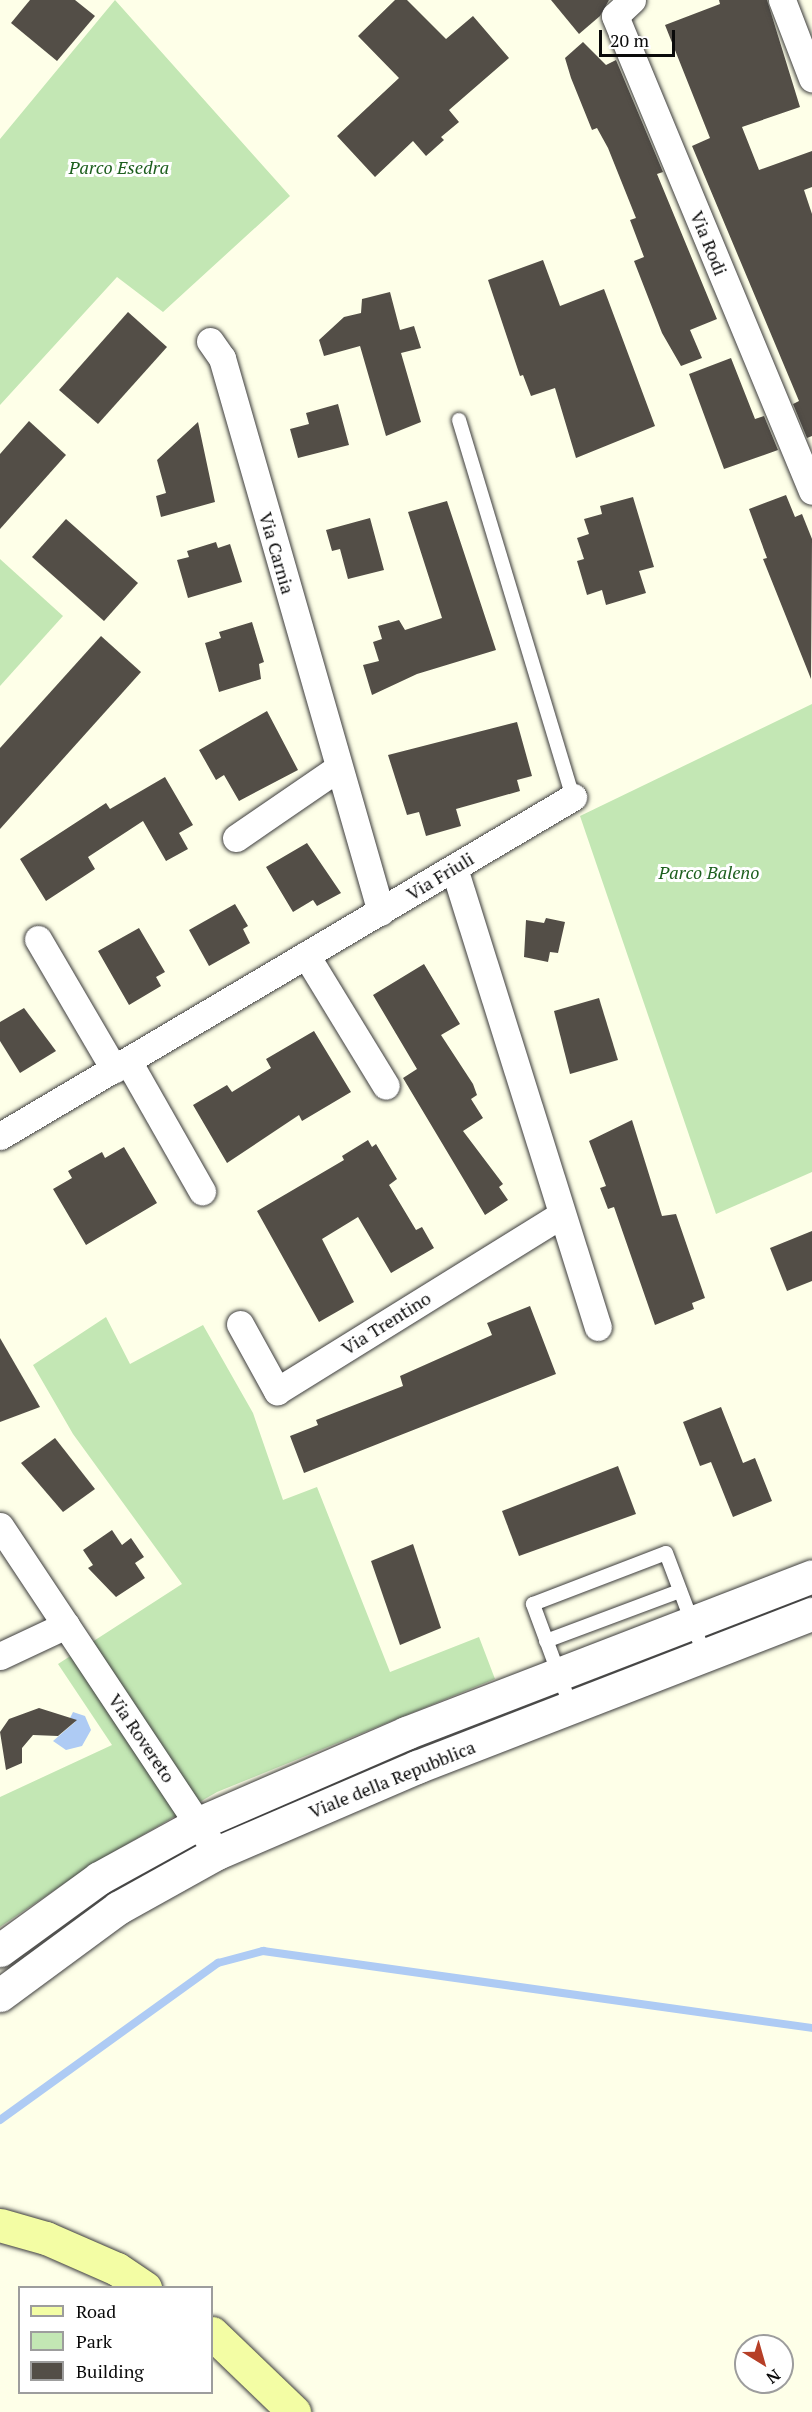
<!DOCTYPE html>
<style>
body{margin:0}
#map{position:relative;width:812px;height:2412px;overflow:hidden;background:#feffe8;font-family:"PT Serif",serif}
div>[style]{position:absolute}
.green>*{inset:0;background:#c3e7b4}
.water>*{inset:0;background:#aecbf4}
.stream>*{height:8px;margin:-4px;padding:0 4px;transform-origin:4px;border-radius:4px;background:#aecbf4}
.building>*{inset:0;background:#534e47}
.roads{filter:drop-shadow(0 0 2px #3d3d3d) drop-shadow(0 0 2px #3d3d3d)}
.service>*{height:14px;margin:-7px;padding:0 7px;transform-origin:7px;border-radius:7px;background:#fff}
.minor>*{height:27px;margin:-13.5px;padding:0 13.5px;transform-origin:13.5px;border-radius:13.5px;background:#fff}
.tertiary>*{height:33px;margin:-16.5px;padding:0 16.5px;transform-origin:16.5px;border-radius:16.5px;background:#fff}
.secondary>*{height:33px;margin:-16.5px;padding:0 16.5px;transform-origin:16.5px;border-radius:16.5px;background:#f3fda4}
span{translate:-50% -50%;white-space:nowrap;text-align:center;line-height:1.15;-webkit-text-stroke:6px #fff;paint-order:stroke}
.park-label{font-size:18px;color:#1d5f1e;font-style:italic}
.street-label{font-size:18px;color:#0a0a0a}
.legend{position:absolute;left:18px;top:2286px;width:195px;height:108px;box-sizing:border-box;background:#fff;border:2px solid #9d9d9d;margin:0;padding:8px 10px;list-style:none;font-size:18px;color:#0a0a0a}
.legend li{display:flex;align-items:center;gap:12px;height:30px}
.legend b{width:30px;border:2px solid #9d9d9d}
.north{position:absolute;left:734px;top:2334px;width:60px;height:60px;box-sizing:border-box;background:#fff;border:2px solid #9d9d9d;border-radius:50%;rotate:143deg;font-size:16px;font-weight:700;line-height:24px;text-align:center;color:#0a0a0a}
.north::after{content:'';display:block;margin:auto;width:21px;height:27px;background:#b63f27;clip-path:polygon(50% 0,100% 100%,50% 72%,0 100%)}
.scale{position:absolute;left:599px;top:30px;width:76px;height:27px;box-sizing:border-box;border:3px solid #0a0a0a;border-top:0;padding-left:8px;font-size:18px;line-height:21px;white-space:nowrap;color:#0a0a0a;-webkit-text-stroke:4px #fff;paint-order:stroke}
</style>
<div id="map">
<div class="green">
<div style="clip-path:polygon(115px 0,290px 196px,163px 312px,117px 277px,0 405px,0 139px)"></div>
<div style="clip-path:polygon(0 559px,63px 616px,0 686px)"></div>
<div style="clip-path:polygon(812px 704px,812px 1172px,716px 1214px,580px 816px)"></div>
<div style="clip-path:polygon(106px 1317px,130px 1364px,203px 1325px,253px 1413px,283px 1500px,317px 1487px,390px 1672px,479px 1637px,495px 1679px,217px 1792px,96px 1862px,0 1927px,0 1797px,112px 1745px,58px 1664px,182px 1584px,73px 1434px,33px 1365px)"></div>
</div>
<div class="water">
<div style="clip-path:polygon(73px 1712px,85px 1716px,91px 1730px,82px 1746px,66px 1750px,53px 1741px,75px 1722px,70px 1718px)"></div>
</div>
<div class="stream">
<div style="left:0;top:2120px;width:269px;rotate:-35.8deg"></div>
<div style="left:218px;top:1963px;width:47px;rotate:-14.9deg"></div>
<div style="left:263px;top:1951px;width:554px;rotate:7.98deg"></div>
</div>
<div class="building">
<div style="clip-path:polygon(30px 0,75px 0,95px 16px,57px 61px,11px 23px)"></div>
<div style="clip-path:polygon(395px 0,407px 0,446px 39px,473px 16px,509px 58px,449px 110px,459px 122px,441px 137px,444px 140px,426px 156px,413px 141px,375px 177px,337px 136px,399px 78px,358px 36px)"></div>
<div style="clip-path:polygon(551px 0,609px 0,600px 16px,579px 34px)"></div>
<div style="clip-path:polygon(719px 0,767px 0,800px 107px,742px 127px,759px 170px,812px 151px,812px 187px,804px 190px,812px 214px,812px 436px,807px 438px,793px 404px,799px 401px,692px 146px,710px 138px,665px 25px,720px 4px)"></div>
<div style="clip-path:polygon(583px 42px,606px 65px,616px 60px,663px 172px,657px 174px,717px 319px,690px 330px,702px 358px,681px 366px,662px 333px,634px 261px,644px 257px,630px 220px,636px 218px,608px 148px,597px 128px,592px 130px,571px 78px,565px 58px)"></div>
<div style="clip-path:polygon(543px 260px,560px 306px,604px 289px,655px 426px,576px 458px,555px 388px,531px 396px,523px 375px,520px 376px,488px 280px)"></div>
<div style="clip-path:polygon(390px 292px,400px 330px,414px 326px,421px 348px,401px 353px,421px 422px,386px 436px,360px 346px,324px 356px,319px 340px,344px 317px,361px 313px,362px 299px)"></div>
<div style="clip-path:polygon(128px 312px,167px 347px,98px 424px,59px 390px)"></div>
<div style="clip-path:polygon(731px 358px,755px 419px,764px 416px,778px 450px,724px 469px,689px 374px)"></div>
<div style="clip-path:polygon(338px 404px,349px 445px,298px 458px,290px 429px,309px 424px,306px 413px)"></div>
<div style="clip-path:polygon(29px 421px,66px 455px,0 529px,0 454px)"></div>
<div style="clip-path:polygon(198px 422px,215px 502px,161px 517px,156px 496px,166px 493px,157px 460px)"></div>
<div style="clip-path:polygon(786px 495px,795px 517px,802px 514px,812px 539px,811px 679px,763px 559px,767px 558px,749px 509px)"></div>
<div style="clip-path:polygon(633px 497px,654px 567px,639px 571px,646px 593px,606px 605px,602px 590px,587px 595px,577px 561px,584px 559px,577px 538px,589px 534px,584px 519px,602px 514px,600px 506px)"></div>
<div style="clip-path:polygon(447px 501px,496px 650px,417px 674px,372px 695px,363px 665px,379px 661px,373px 642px,382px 639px,378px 626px,399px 620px,405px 630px,442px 618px,408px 512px)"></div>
<div style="clip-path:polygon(370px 518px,384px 570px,348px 579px,340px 549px,332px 551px,326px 530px)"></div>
<div style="clip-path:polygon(66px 519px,138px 583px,104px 621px,32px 557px)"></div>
<div style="clip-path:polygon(216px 542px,218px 548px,230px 544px,242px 582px,188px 598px,177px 560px,189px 557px,187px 551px)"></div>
<div style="clip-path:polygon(252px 622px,264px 662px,259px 664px,261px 679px,219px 692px,205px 643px,221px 638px,219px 632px)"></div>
<div style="clip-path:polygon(101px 636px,141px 672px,0 829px,0 748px)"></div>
<div style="clip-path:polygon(267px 711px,298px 770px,239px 801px,224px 775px,216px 780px,199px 750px)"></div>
<div style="clip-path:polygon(517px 722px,532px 776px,517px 780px,520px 791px,456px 809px,461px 826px,426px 836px,419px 812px,407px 815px,388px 755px)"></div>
<div style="clip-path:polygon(165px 777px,193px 825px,179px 833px,188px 849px,166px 861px,143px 821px,88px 857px,95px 869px,46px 901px,20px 859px,106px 803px,110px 809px)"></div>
<div style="clip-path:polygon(307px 843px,341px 893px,317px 906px,313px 900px,293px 912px,266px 867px)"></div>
<div style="clip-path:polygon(235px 904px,248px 926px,243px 929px,250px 943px,209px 966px,189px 930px)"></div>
<div style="clip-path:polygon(546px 918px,565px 922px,558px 953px,550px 952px,548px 962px,524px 957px,526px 920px,544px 923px)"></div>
<div style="clip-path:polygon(139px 928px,165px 972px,156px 977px,161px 986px,129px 1005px,98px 951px)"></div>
<div style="clip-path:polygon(424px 964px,460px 1024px,441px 1035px,473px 1084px,477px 1095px,471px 1099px,483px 1118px,463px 1131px,503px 1184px,499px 1187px,508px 1200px,485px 1215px,403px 1078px,417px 1069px,373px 995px)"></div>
<div style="clip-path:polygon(599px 998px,618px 1060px,570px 1074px,554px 1011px)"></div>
<div style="clip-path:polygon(24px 1008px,56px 1051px,20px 1073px,0 1041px,0 1022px)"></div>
<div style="clip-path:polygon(314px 1031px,351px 1092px,302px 1121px,299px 1115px,227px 1163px,193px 1105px,227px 1085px,232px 1092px,271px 1068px,266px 1059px)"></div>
<div style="clip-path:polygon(632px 1120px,662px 1216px,676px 1214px,705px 1298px,692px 1303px,694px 1309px,655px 1325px,614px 1207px,608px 1209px,600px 1188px,606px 1186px,589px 1141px)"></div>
<div style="clip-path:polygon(368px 1140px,372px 1147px,376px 1144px,397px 1179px,389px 1185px,416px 1230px,422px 1227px,434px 1248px,391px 1273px,358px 1217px,322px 1239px,354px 1302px,319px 1322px,257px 1211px,344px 1160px,342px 1156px)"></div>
<div style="clip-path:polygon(124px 1147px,157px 1203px,86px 1245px,53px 1189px,72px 1178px,68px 1171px,102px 1152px,105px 1158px)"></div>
<div style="clip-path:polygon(812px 1231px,812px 1281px,787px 1291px,770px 1248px)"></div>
<div style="clip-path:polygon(530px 1306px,556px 1374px,304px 1473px,290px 1436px,318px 1425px,316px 1420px,403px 1386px,400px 1376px,492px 1335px,487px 1323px)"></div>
<div style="clip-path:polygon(0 1338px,40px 1407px,0 1422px)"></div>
<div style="clip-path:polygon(721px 1407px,743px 1463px,755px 1458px,772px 1501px,733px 1517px,711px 1462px,700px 1466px,683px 1422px)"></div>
<div style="clip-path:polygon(55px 1438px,95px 1489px,63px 1512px,21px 1463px)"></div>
<div style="clip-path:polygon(618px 1466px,636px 1514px,519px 1556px,502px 1511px)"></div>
<div style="clip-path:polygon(112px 1530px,122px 1545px,131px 1538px,144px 1557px,135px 1563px,145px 1578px,116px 1597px,88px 1568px,93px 1565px,83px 1550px)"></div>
<div style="clip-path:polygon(413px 1544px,441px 1628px,400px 1645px,371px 1561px)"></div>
<div style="clip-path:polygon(39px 1708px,77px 1720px,58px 1736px,33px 1735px,22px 1748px,22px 1763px,6px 1770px,0 1732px,9px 1719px)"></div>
</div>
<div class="roads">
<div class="service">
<div style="left:459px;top:420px;width:394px;rotate:73.2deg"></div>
<div style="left:546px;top:1641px;width:143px;rotate:-20.5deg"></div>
<div style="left:571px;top:1707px;width:110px;rotate:-110.3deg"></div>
<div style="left:533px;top:1604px;width:142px;rotate:-21deg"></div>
<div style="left:666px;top:1553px;width:110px;rotate:69.3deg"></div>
</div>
<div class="minor">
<div style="left:632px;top:0;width:23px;rotate:137deg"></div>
<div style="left:615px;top:16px;width:514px;rotate:67.47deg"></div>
<div style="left:782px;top:0;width:84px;rotate:69deg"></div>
<div style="left:210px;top:341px;width:21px;rotate:55deg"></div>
<div style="left:222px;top:358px;width:576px;rotate:73.99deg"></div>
<div style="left:236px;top:838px;width:124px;rotate:-34.5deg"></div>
<div style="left:454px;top:868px;width:481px;rotate:72.6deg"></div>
<div style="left:38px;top:939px;width:151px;rotate:59.7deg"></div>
<div style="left:306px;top:955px;width:153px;rotate:58.6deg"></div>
<div style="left:128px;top:1061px;width:150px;rotate:60.4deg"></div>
<div style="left:0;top:1136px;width:666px;rotate:-30.61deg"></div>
<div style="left:240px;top:1324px;width:77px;rotate:61.1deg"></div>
<div style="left:277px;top:1391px;width:334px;rotate:-31.8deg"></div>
<div style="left:0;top:1526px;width:392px;rotate:56.4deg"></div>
<div style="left:0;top:1656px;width:73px;rotate:-25.2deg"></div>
</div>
<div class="tertiary">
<div style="left:0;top:1950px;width:122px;rotate:-36deg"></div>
<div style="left:99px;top:1878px;width:114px;rotate:-28.8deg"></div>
<div style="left:199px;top:1823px;width:226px;rotate:-23.5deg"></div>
<div style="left:406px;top:1733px;width:435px;rotate:-21.1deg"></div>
<div style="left:0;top:1995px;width:147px;rotate:-36.4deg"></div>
<div style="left:118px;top:1908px;width:113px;rotate:-29.1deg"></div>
<div style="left:217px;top:1853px;width:218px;rotate:-23.3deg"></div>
<div style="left:417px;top:1767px;width:424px;rotate:-21.2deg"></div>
</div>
<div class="secondary">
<div style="left:0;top:2225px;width:48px;rotate:15.8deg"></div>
<div style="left:46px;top:2238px;width:77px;rotate:23.6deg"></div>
<div style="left:117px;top:2269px;width:34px;rotate:34deg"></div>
<div style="left:212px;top:2333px;width:114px;rotate:43.9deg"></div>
</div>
</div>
<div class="park-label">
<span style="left:119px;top:167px">Parco Esedra</span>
<span style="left:709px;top:872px">Parco Baleno</span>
</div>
<div class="street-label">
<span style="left:709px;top:243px;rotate:68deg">Via Rodi</span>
<span style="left:277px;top:553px;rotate:74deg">Via Carnia</span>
<span style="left:440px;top:876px;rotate:-31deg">Via Friuli</span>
<span style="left:386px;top:1323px;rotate:-32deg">Via Trentino</span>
<span style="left:142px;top:1738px;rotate:56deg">Via Rovereto</span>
<span style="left:392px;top:1779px;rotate:-22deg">Viale della Repubblica</span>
</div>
<ul class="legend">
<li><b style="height:8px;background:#f3fda4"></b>Road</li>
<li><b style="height:16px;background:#c3e7b4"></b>Park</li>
<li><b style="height:16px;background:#534e47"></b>Building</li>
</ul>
<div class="north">N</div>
<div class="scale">20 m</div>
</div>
